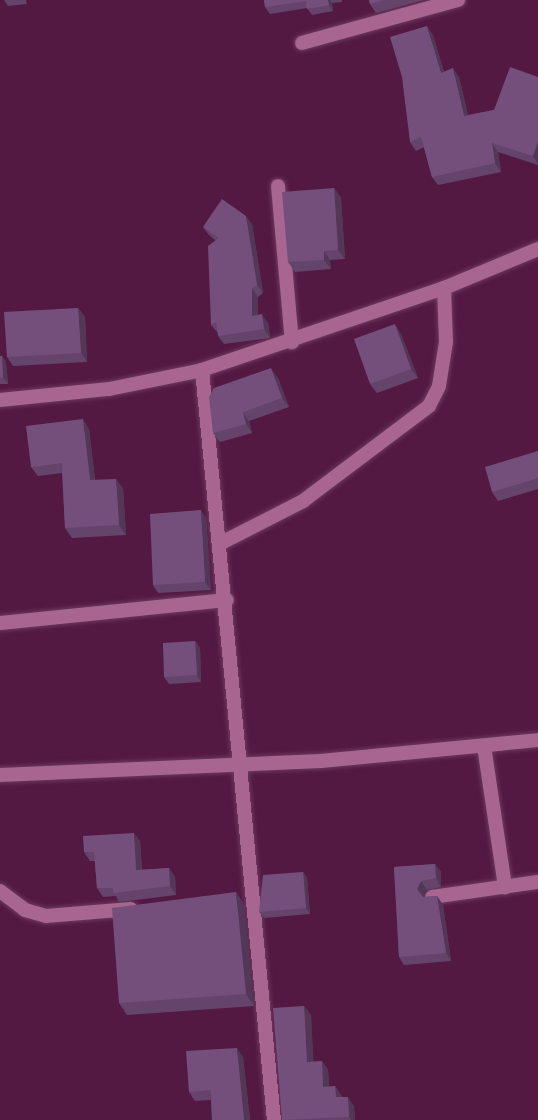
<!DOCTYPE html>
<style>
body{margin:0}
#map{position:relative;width:538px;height:1120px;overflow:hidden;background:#541942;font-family:Rubik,sans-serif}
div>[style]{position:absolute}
.roads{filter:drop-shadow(0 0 2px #6c3a5e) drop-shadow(0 0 2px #6c3a5e)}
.minor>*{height:14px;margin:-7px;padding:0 7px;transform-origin:7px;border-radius:7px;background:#a76590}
.wall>*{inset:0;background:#65446b}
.shaded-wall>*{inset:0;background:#523757}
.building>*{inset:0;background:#754f7c}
span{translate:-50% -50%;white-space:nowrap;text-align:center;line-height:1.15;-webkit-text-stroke:6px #541942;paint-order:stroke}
</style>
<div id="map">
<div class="roads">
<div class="minor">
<div style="left:302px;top:43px;width:162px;rotate:-15.4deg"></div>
<div style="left:278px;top:186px;width:157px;rotate:84.9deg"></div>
<div style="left:202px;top:370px;width:753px;rotate:84.52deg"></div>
<div style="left:0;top:400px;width:110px;rotate:-5.8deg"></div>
<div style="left:109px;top:389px;width:95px;rotate:-11.5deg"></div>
<div style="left:202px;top:370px;width:256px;rotate:-18.7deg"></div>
<div style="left:444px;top:288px;width:102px;rotate:-22.5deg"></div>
<div style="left:221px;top:543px;width:92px;rotate:-27.1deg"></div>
<div style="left:303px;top:501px;width:158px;rotate:-37deg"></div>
<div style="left:429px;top:406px;width:22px;rotate:-63deg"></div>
<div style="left:439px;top:386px;width:45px;rotate:-81deg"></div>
<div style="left:446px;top:342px;width:54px;rotate:-92.1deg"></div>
<div style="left:0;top:623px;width:228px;rotate:-5.8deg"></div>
<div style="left:484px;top:746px;width:143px;rotate:81.5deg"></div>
<div style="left:0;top:775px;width:321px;rotate:-2.5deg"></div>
<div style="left:321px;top:761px;width:218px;rotate:-5.5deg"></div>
<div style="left:0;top:891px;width:31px;rotate:37deg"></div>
<div style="left:25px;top:910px;width:22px;rotate:16deg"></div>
<div style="left:46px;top:916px;width:85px;rotate:-4.7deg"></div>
<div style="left:432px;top:897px;width:107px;rotate:-8.1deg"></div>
</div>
</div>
<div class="wall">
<div style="clip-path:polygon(4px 0,26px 0,27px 4px,8px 6px)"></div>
<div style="clip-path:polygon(264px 0,342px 0,342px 2px,332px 3px,333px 11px,312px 15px,307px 8px,270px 14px,265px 7px)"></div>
<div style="clip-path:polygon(369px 0,424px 0,376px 13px,370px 4px)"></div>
<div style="clip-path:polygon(433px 35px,444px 72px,459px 77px,468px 115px,494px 110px,538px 77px,538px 165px,498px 152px,501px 172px,438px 185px,432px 177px,424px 147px,416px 151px,410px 142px)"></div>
<div style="clip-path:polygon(334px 188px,341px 198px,345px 259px,330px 260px,331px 269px,295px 272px,288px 262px)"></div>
<div style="clip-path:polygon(252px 224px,263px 293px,258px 297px,258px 315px,268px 323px,270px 338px,224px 344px,218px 336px,218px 333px,211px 325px,216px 241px,209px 235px,203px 227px)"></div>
<div style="clip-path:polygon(78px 308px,85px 317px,87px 362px,13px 366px,7px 357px)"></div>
<div style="clip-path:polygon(401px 334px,418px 378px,377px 393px,370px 384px)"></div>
<div style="clip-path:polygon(0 356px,2px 356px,6px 362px,8px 384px,0 384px)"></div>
<div style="clip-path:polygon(278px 378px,289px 407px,249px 421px,252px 433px,220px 442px,213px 433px)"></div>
<div style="clip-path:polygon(89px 429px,95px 480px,123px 488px,126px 535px,72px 538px,65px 528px,62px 473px,38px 476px,31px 467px)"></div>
<div style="clip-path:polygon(538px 451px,538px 489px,498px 501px,492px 492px)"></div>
<div style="clip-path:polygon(206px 518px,211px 590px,158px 593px,153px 585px)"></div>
<div style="clip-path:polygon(195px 641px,200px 648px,201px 682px,169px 684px,164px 677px)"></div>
<div style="clip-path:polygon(140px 841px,142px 870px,169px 868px,175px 877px,176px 895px,119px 902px,116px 896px,103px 897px,97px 888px,95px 861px,90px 861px,84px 852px)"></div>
<div style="clip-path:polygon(435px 864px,441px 872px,441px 887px,427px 890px,423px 897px,437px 896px,443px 905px,451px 961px,404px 965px,399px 957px,394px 867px)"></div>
<div style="clip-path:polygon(303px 872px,307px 878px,310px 914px,264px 918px,259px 912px)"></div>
<div style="clip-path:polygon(244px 904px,254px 1006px,127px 1015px,119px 1003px)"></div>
<div style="clip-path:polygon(304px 1006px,311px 1015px,313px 1062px,322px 1061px,328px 1070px,329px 1087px,335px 1086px,342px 1097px,354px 1106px,355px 1120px,282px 1120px)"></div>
<div style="clip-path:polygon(243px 1057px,250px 1120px,212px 1120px,211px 1100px,195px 1101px,189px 1092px)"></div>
</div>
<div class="shaded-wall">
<div style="clip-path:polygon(328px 0,330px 0,332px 3px,333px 11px,329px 5px)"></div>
<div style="clip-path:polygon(427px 26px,433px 35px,447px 82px,441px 73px)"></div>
<div style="clip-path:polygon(453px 68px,459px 77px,470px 124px,464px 116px)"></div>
<div style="clip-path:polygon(538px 141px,538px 163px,533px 156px)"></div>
<div style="clip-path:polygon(492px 143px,498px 152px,501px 172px,495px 163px)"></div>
<div style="clip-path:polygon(334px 188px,341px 198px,345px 259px,338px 250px)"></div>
<div style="clip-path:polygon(246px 216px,252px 224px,263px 293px,257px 285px)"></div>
<div style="clip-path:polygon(324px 251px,330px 260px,331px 269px,324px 260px)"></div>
<div style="clip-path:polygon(252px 288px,258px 297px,258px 324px,252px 316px)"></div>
<div style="clip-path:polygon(78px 308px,85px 317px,87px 362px,81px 353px)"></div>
<div style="clip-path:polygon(262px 314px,268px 323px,270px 338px,264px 329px)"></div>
<div style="clip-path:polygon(395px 324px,401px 334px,418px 378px,411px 369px)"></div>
<div style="clip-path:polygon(2px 356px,6px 362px,8px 384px,3px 377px)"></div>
<div style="clip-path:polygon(271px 368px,278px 378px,289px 407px,282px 398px)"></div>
<div style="clip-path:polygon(243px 412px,249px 421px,252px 433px,246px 424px)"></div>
<div style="clip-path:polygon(83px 419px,89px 429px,96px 489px,90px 480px)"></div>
<div style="clip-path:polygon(116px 479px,123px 488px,126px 535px,119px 525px)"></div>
<div style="clip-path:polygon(201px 510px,206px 518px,211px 590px,205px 582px)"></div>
<div style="clip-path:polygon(195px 641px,200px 648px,201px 682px,197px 675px)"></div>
<div style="clip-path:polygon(134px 833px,140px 841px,142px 879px,136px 870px)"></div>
<div style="clip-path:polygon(435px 864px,441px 872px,441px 887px,436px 878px)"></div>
<div style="clip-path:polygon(169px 868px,175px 877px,176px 895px,170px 886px)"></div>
<div style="clip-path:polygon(303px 872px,307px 878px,310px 914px,306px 908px)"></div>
<div style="clip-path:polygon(421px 881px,427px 890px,423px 898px,417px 889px)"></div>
<div style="clip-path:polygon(236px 892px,244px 904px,254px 1006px,246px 994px)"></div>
<div style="clip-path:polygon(437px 896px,443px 905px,451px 961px,446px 953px)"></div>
<div style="clip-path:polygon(304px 1006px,311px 1015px,314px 1071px,307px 1062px)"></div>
<div style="clip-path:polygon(237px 1048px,243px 1057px,250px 1120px,244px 1120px)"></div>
<div style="clip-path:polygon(322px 1061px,328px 1070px,330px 1096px,323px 1087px)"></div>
<div style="clip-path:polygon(335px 1086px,342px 1096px,342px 1107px,336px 1097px)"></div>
<div style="clip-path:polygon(348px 1097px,354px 1106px,355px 1120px,351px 1120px,349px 1117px)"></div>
</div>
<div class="building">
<div style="clip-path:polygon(264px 0,328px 0,329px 5px,307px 9px,306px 1px,265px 7px)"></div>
<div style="clip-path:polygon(369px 0,384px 0,370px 4px)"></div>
<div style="clip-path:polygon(427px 26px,441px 73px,453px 68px,464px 116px,494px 110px,510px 67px,538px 77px,538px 141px,533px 156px,492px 143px,495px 163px,432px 177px,421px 137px,410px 142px,402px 77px,390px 37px)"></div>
<div style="clip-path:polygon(334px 188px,338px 250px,324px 251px,324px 260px,288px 262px,282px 192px)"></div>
<div style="clip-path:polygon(222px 199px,246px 216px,257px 285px,252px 288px,252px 316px,262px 314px,264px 329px,218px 336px,216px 322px,211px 325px,208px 246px,219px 238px,203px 227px)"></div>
<div style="clip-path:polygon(78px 308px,81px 353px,7px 357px,4px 312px)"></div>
<div style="clip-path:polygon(395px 324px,411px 369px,370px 384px,354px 339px)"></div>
<div style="clip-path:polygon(0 356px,2px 356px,3px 377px,0 378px)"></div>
<div style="clip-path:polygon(271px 368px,282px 398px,243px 412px,246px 424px,213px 433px,209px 397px,214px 388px)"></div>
<div style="clip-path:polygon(83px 419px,90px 480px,116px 479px,119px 525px,65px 528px,62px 463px,31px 467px,26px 426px)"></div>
<div style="clip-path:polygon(538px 451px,538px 478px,492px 492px,485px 467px)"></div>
<div style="clip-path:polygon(201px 510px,205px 582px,153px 585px,150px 514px)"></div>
<div style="clip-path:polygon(195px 641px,197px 675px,164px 677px,163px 643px)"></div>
<div style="clip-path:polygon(134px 833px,136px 870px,169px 868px,170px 886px,113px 893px,113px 888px,97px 888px,94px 852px,84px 852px,83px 836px)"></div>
<div style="clip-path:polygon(435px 864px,436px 878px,421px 881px,417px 889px,423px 897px,437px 896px,446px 953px,399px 957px,394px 867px)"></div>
<div style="clip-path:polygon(303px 872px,306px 908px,259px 912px,263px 875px)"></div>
<div style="clip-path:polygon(236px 892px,246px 994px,119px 1003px,112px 908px)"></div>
<div style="clip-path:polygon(304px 1006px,307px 1062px,322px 1061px,323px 1087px,335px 1086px,336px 1097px,348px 1097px,349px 1117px,282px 1120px,273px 1008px)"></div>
<div style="clip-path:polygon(237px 1048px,244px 1120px,212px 1120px,211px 1090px,189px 1092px,186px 1051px)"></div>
</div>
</div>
